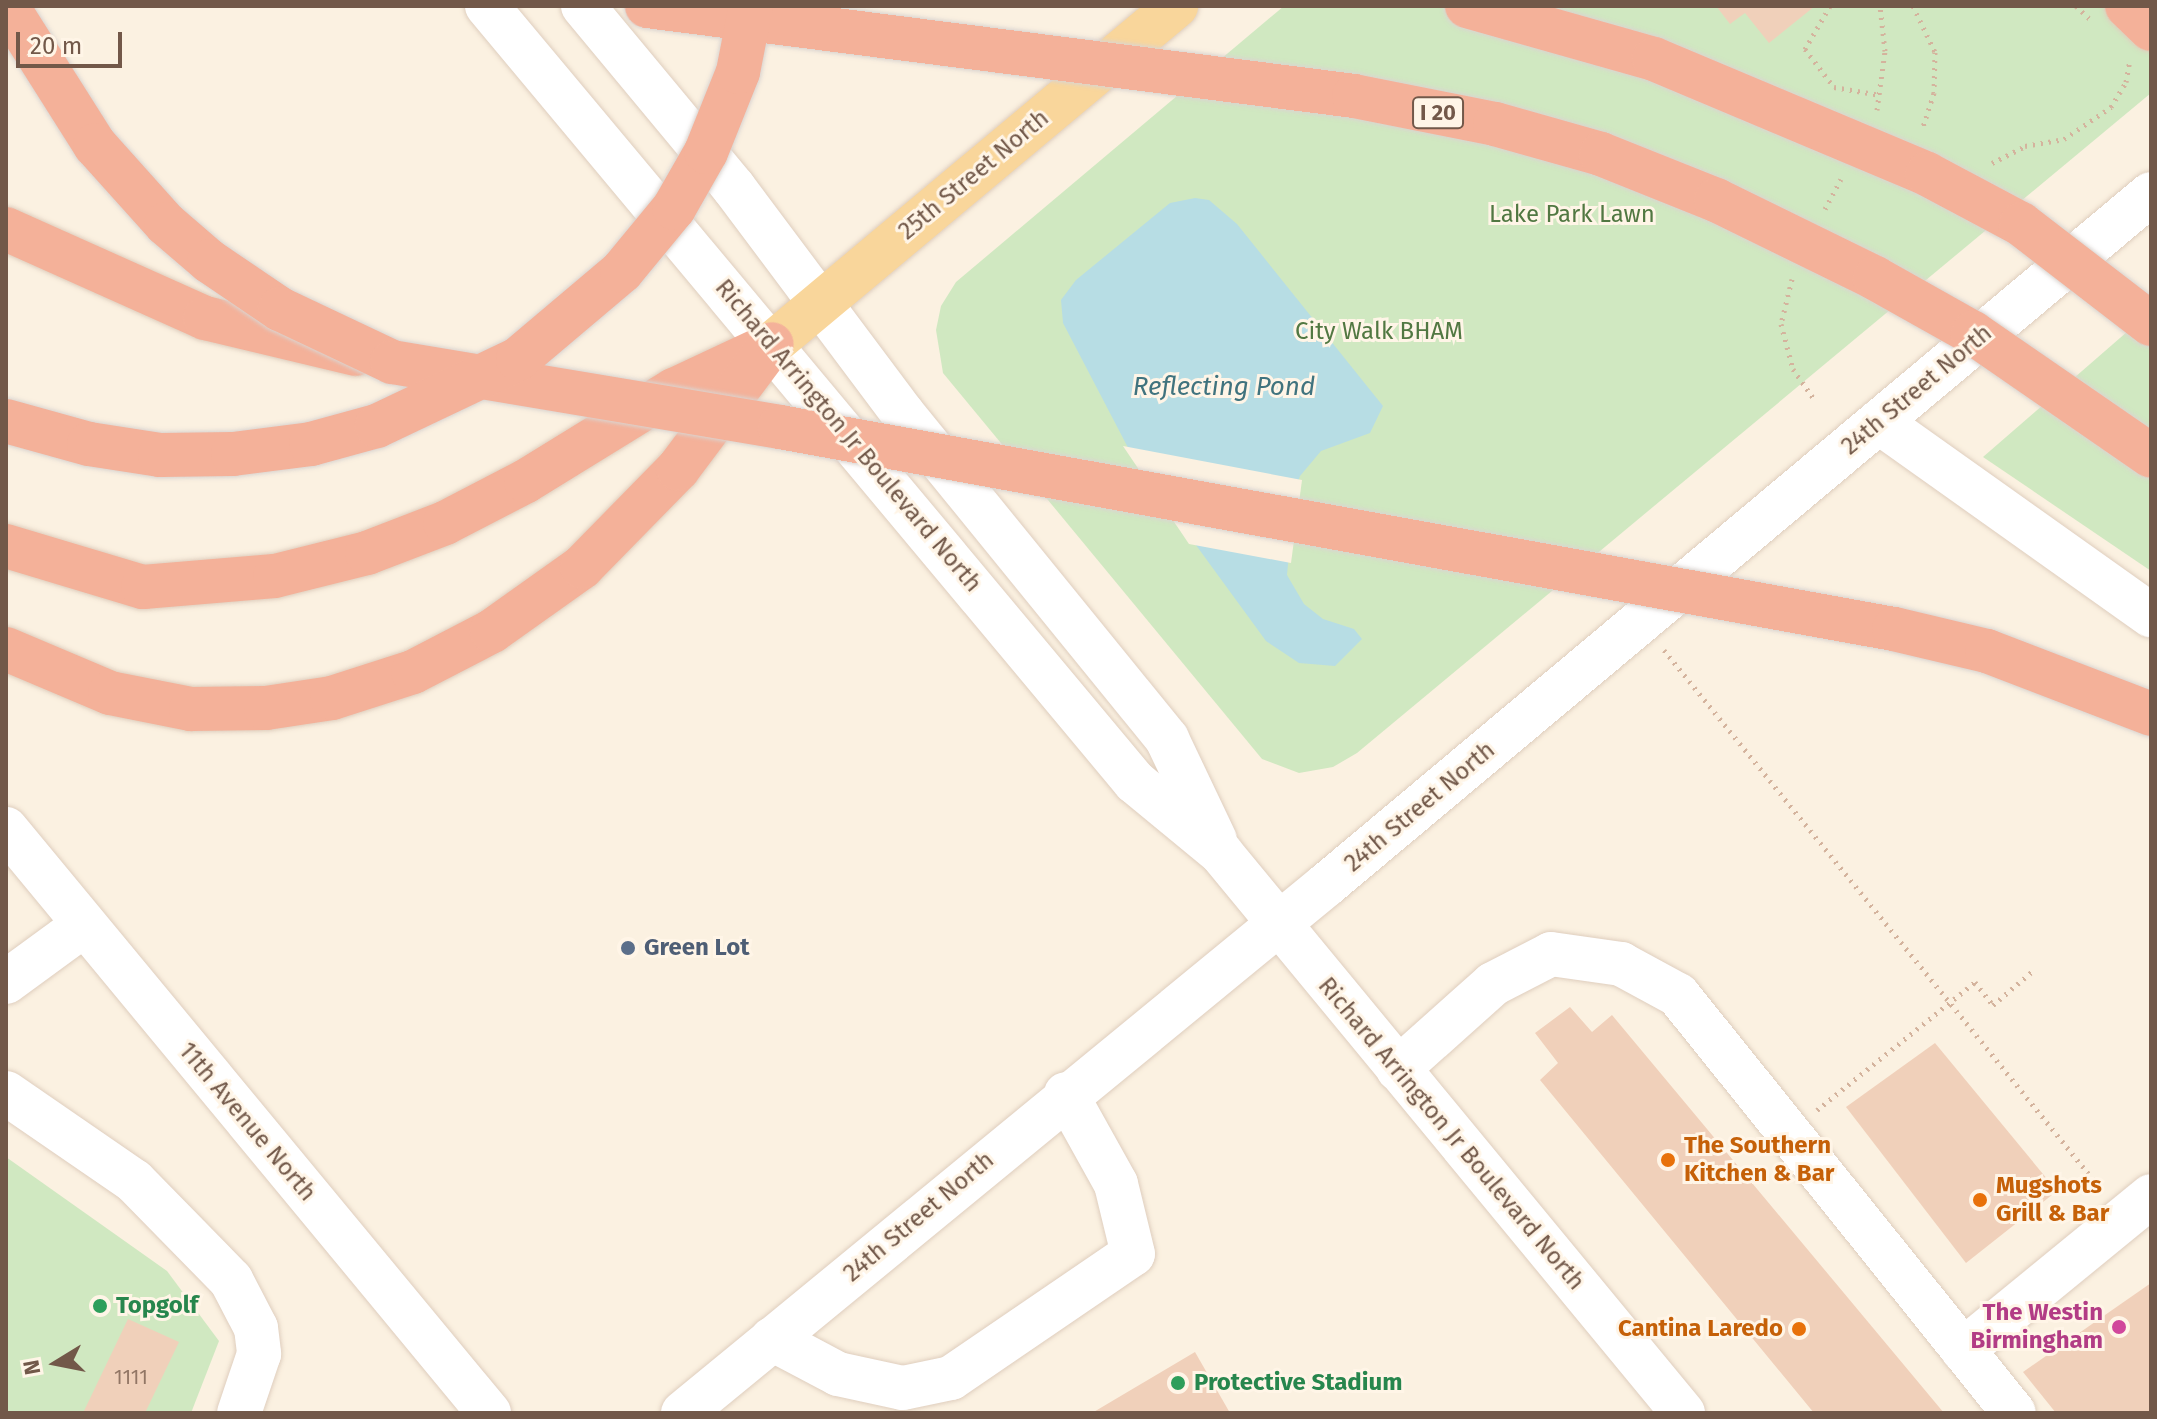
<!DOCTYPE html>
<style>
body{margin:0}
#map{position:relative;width:2157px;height:1419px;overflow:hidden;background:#fbf1e1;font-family:"Fira Sans",sans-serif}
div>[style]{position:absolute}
.green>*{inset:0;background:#d0e8c1}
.water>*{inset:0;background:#b7dde4}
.pier>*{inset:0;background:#fbf1e1}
.building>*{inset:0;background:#f0d0ba}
.path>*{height:5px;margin-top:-2.5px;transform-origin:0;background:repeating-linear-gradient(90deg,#d4b39d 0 2px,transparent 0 8px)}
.roads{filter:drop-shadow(0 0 2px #dfcebe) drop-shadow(0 0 2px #dfcebe)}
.minor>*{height:44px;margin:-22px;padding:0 22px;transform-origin:22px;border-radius:22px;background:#fff}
.major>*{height:44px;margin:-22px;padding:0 22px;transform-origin:22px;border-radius:22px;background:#f9d69b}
.highway>*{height:44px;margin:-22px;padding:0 22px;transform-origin:22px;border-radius:22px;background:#f4b199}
.bridges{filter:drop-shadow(0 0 2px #dad4d0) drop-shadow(0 0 2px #dad4d0)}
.highway-bridge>*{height:44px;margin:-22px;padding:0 22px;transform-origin:22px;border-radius:22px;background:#f4b199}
.dots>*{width:22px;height:22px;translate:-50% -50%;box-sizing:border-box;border:4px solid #fff5e7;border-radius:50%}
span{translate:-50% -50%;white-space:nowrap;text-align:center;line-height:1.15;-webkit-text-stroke:6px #fff5e7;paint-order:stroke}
.number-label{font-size:20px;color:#927665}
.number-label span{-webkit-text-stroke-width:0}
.shield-label span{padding:2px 6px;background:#fff5e7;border:2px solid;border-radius:6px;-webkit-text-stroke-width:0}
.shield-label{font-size:22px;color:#725849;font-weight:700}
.street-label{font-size:24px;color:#725849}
.park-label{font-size:24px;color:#517842}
.service-label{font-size:24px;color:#4e5e75;font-weight:700}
.left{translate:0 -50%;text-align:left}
.food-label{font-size:24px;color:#c56008;font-weight:700}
.right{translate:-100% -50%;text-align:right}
.leisure-label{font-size:24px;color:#27864d;font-weight:700}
.hotel-label{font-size:24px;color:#b23c85;font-weight:700}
.water-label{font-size:26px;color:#40737e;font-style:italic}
.frame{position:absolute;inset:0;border:8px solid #725849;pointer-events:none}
.north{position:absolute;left:16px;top:1323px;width:80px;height:80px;-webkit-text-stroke:6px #fff5e7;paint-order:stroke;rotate:260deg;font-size:22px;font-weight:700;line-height:32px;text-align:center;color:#725849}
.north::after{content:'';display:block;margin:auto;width:28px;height:36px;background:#725849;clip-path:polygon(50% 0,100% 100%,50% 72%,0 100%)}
.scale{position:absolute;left:16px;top:32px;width:106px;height:36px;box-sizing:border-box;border:4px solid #725849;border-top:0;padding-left:10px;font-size:24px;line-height:28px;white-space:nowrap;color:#725849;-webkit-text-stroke:6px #fff5e7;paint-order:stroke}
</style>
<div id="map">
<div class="green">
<div style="clip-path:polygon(1284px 6px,2150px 6px,2151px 93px,1357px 753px,1333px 767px,1299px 773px,1262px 759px,943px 373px,936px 330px,941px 306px,956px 282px)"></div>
<div style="clip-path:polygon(2151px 311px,2151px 571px,1983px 457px)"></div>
<div style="clip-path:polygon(6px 1157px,167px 1271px,219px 1341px,191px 1413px,6px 1413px)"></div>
</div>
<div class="water">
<div style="clip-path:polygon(1195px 198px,1209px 200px,1237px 224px,1383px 406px,1370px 433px,1321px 451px,1300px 476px,1295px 490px,1287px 575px,1304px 604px,1323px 619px,1354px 629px,1362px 639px,1335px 666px,1299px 663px,1266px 641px,1136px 463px,1063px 323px,1061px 300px,1076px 280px,1170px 203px)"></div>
</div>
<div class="pier">
<div style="clip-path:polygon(1123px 446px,1302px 480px,1291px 563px,1189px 544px)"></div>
</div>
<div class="building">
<div style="clip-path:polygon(1716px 6px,1815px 6px,1769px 43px,1745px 13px,1730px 24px)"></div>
<div style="clip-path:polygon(1570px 1007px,1592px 1032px,1612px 1015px,1944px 1413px,1814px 1413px,1540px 1080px,1558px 1063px,1535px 1033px)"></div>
<div style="clip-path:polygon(1935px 1043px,2057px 1191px,1966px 1263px,1846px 1107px)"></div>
<div style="clip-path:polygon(2151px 1283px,2151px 1413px,2056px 1413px,2023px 1372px)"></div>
<div style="clip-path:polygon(128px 1319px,179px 1342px,145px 1413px,83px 1413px)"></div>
<div style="clip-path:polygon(1195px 1352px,1230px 1413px,1092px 1413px)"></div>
</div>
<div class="path">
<div style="left:1830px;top:6px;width:50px;rotate:120.2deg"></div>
<div style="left:1805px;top:49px;width:48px;rotate:52.7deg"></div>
<div style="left:1834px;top:87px;width:47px;rotate:9.9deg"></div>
<div style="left:1913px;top:6px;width:51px;rotate:64.4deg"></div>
<div style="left:1935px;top:52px;width:41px;rotate:91.4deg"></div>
<div style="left:1934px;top:93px;width:39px;rotate:108deg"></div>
<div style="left:2076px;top:6px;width:19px;rotate:43deg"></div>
<div style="left:1877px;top:110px;width:60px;rotate:-82.3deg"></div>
<div style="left:1885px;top:51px;width:45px;rotate:-96.3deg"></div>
<div style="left:1992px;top:163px;width:37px;rotate:-27deg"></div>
<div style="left:2025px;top:146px;width:40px;rotate:-10deg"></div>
<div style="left:2064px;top:139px;width:57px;rotate:-34.2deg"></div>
<div style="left:2111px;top:107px;width:29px;rotate:-59deg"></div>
<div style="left:2126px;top:82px;width:23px;rotate:-80deg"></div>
<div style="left:1825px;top:209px;width:34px;rotate:-62deg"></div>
<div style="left:1792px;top:279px;width:46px;rotate:103.7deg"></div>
<div style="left:1781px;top:324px;width:47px;rotate:75.1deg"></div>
<div style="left:1793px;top:369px;width:38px;rotate:55deg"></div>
<div style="left:1664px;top:650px;width:694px;rotate:50.97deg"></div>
<div style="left:1817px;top:1110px;width:203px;rotate:-39deg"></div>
<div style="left:1975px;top:982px;width:29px;rotate:52deg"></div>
<div style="left:1993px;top:1005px;width:55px;rotate:-40.6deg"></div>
</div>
<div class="roads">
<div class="minor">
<div style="left:487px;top:6px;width:1011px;rotate:50.14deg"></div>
<div style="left:1135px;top:782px;width:112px;rotate:39.5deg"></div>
<div style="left:1221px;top:853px;width:726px;rotate:50.48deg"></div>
<div style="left:583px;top:6px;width:236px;rotate:50.3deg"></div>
<div style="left:734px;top:188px;width:282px;rotate:53.2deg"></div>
<div style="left:903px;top:414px;width:419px;rotate:50.9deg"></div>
<div style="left:1167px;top:739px;width:112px;rotate:64.6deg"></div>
<div style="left:1879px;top:422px;width:334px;rotate:35.4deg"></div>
<div style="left:6px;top:829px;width:758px;rotate:50.41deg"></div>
<div style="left:6px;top:982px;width:97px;rotate:-36.2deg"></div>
<div style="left:1398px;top:1069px;width:127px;rotate:-41.8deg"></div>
<div style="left:1493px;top:984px;width:65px;rotate:-27.3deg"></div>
<div style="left:1551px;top:954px;width:71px;rotate:8.1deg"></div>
<div style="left:1621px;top:964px;width:65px;rotate:28.5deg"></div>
<div style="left:1678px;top:995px;width:536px;rotate:51.21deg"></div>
<div style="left:6px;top:1093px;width:155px;rotate:34.5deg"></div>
<div style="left:134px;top:1181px;width:139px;rotate:45.6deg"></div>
<div style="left:231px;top:1280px;width:54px;rotate:62.5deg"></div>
<div style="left:256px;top:1328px;width:26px;rotate:83deg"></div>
<div style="left:259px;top:1354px;width:62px;rotate:108.7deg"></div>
<div style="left:772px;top:1339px;width:75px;rotate:27.9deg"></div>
<div style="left:838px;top:1374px;width:66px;rotate:12.2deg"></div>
<div style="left:903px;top:1388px;width:49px;rotate:-11.8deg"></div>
<div style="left:951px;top:1378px;width:220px;rotate:-34.3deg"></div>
<div style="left:1133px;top:1254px;width:72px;rotate:-103.7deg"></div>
<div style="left:1116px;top:1184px;width:103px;rotate:-119.1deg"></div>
<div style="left:1963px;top:1350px;width:243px;rotate:-39.3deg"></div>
<div style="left:683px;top:1413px;width:832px;rotate:-39.39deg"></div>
<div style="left:1326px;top:885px;width:1076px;rotate:-39.95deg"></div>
</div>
<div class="major">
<div style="left:772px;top:344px;width:527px;rotate:-39.92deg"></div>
</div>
<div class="highway">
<div style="left:2127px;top:6px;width:33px;rotate:44deg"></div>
<div style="left:6px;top:229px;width:218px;rotate:24.1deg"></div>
<div style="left:205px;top:318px;width:155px;rotate:13.4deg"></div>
<div style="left:6px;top:546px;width:143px;rotate:16.7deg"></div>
<div style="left:143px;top:587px;width:132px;rotate:-4.8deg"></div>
<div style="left:275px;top:576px;width:95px;rotate:-14deg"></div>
<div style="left:367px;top:553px;width:84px;rotate:-21deg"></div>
<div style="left:445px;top:523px;width:91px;rotate:-27.4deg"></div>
<div style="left:526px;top:481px;width:174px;rotate:-31.6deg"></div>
<div style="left:674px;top:390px;width:102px;rotate:-25.1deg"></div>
<div style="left:6px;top:649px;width:113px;rotate:22.9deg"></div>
<div style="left:110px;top:693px;width:83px;rotate:11.2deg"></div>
<div style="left:191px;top:709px;width:75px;rotate:-0.8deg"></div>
<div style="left:266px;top:708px;width:67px;rotate:-8.6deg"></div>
<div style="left:332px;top:698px;width:85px;rotate:-17.8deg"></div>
<div style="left:413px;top:672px;width:89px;rotate:-27.4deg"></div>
<div style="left:492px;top:631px;width:110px;rotate:-35.4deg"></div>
<div style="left:582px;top:567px;width:137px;rotate:-45.6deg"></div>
<div style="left:678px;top:469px;width:156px;rotate:-53.1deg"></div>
</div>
</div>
<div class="bridges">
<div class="highway-bridge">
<div style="left:7px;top:6px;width:165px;rotate:57.7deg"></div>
<div style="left:95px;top:145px;width:106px;rotate:48.1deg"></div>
<div style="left:166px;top:224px;width:57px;rotate:40.7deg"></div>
<div style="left:209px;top:261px;width:86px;rotate:34.1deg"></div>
<div style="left:280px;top:309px;width:124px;rotate:25.3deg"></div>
<div style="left:392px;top:362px;width:393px;rotate:9.5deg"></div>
<div style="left:780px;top:427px;width:1132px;rotate:10.28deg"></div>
<div style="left:1894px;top:629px;width:96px;rotate:13.3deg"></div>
<div style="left:1987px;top:651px;width:176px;rotate:21deg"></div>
<div style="left:647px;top:6px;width:713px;rotate:7.25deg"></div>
<div style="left:1354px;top:96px;width:144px;rotate:11.2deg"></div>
<div style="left:1495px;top:124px;width:110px;rotate:15.8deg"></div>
<div style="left:1601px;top:154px;width:124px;rotate:21.8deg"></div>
<div style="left:1716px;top:200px;width:177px;rotate:26.1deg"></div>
<div style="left:1875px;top:278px;width:112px;rotate:29.3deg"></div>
<div style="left:1973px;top:333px;width:216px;rotate:34.6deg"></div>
<div style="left:1467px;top:6px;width:194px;rotate:15.8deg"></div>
<div style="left:1654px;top:59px;width:296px;rotate:22.8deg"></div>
<div style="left:1927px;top:174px;width:106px;rotate:28deg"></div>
<div style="left:2021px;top:224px;width:164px;rotate:37.6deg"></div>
<div style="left:6px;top:421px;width:86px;rotate:15.5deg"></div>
<div style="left:89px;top:444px;width:72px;rotate:8.8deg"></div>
<div style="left:160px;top:455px;width:73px;rotate:-0.8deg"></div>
<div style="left:233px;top:454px;width:79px;rotate:-7.3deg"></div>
<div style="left:311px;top:444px;width:68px;rotate:-15.3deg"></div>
<div style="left:377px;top:426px;width:156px;rotate:-25.4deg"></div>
<div style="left:518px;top:359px;width:136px;rotate:-40.2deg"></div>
<div style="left:622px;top:271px;width:82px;rotate:-50.5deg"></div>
<div style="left:674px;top:208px;width:64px;rotate:-60.3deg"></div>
<div style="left:706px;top:152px;width:86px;rotate:-68.2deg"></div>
<div style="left:738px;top:72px;width:67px;rotate:-78.9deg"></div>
</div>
</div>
<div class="dots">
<div style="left:628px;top:948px;background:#5c6f8a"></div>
<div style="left:1668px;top:1160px;background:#e8710a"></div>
<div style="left:1980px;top:1200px;background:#e8710a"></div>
<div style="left:100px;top:1306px;background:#2e9e5b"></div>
<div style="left:2119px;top:1327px;background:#d1479c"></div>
<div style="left:1799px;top:1329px;background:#e8710a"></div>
<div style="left:1178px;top:1383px;background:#2e9e5b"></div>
</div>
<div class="number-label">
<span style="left:131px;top:1377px">1111</span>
</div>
<div class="shield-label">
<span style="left:1438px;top:113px">I 20</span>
</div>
<div class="street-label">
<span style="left:974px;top:175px;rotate:-40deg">25th Street North</span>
<span style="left:1917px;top:390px;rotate:-40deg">24th Street North</span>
<span style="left:848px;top:436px;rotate:50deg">Richard Arrington Jr Boulevard North</span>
<span style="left:1420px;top:807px;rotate:-40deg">24th Street North</span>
<span style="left:247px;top:1122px;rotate:50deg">11th Avenue North</span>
<span style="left:1451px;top:1134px;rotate:50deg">Richard Arrington Jr Boulevard North</span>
<span style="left:919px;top:1217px;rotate:-40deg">24th Street North</span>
</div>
<div class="park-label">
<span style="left:1572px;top:215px">Lake Park Lawn</span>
<span style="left:1379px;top:332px">City Walk BHAM</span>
</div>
<div class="service-label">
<span class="left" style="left:644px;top:948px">Green Lot</span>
</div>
<div class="food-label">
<span class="left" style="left:1684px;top:1160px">The Southern<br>Kitchen &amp; Bar</span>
<span class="left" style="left:1996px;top:1200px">Mugshots<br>Grill &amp; Bar</span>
<span class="right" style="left:1783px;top:1329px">Cantina Laredo</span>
</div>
<div class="leisure-label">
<span class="left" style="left:116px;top:1306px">Topgolf</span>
<span class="left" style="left:1194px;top:1383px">Protective Stadium</span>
</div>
<div class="hotel-label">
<span class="right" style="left:2103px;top:1327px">The Westin<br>Birmingham</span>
</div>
<div class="water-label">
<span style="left:1224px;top:387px">Reflecting Pond</span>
</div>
<div class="frame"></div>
<div class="north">N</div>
<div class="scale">20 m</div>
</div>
